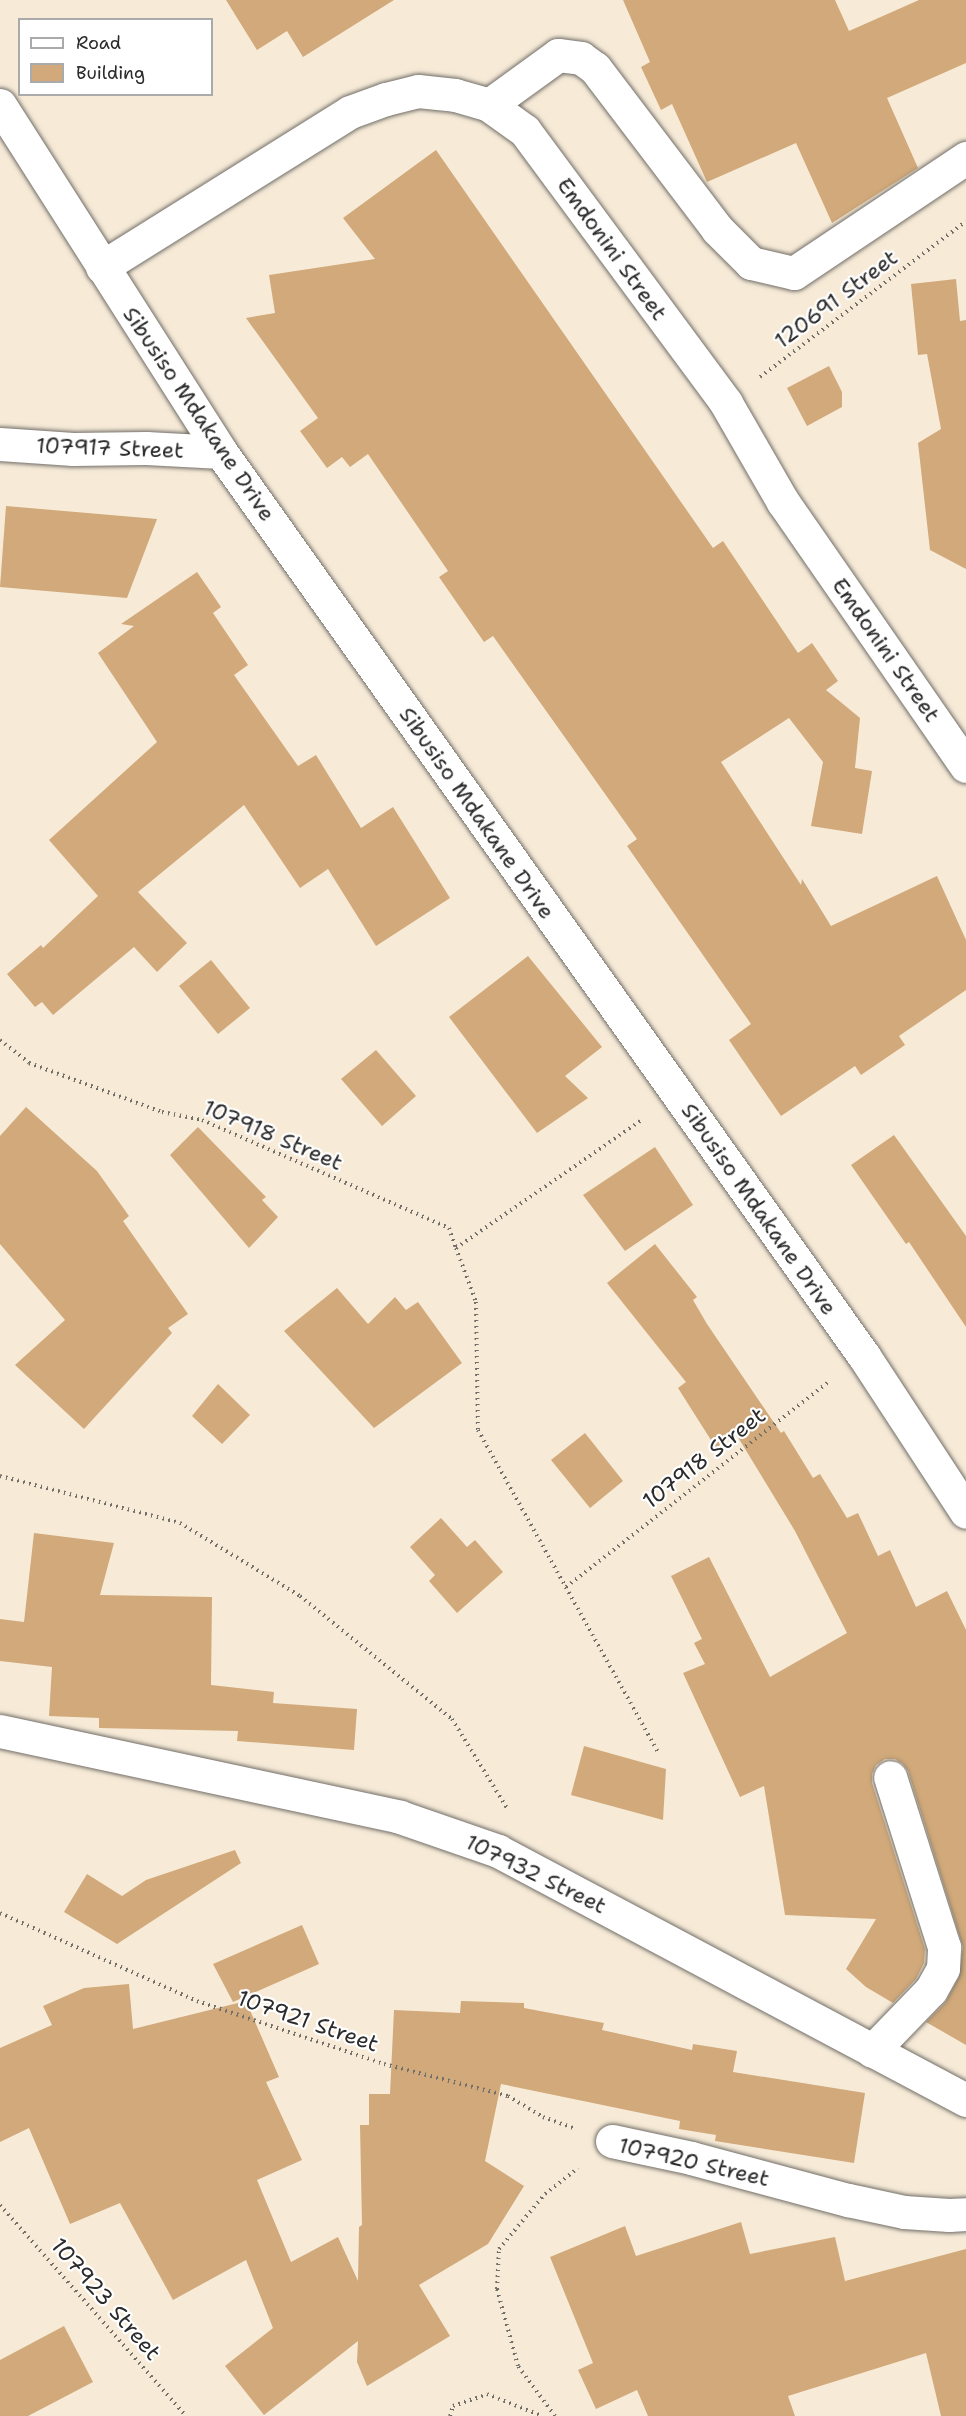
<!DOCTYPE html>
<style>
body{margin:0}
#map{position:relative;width:966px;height:2416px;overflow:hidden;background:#f7ebd8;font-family:"Shantell Sans",sans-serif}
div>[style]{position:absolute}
.building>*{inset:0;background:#d1a97a}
.path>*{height:4px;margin-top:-2px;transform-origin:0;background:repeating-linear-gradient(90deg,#726e68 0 1.5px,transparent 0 6px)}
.roads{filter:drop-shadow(0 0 2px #726e68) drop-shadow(0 0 2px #726e68)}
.street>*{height:33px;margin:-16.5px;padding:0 16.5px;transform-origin:16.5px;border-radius:16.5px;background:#fff}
.secondary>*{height:33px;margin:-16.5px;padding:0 16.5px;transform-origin:16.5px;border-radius:16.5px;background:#fff}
span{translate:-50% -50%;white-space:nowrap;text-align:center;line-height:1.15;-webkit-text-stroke:4.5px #fff;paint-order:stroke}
.street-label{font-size:22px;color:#2b2b2b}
.legend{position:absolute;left:18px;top:18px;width:195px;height:78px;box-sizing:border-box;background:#fff;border:2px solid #aaa;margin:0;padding:8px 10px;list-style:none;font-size:18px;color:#2b2b2b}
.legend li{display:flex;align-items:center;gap:12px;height:30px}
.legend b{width:30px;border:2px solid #aaa}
</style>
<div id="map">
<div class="building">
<div style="clip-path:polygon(226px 0,394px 0,303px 57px,287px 31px,257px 50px)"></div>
<div style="clip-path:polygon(623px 0,835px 0,849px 31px,919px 0,966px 0,966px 63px,887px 98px,918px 168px,832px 223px,796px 143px,707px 182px,672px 104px,661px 110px,641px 67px,650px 62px)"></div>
<div style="clip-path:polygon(436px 150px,713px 548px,723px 541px,798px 653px,812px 643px,838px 681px,826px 690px,860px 718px,855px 768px,872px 771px,862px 834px,811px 826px,823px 762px,789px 718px,721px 762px,801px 885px,802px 879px,831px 926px,937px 876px,966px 940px,966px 990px,899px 1036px,905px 1045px,861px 1075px,855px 1066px,781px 1116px,729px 1040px,751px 1024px,627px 846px,637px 839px,493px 636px,484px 642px,439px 577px,448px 571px,368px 454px,350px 467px,342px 457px,327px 468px,300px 431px,318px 418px,246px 318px,275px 313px,269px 275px,375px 259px,343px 218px)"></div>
<div style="clip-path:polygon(956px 279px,960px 321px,966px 320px,966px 569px,930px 550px,918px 443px,941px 429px,927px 354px,918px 355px,911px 284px)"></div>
<div style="clip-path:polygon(829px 366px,842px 392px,842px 407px,807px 426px,787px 388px)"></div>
<div style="clip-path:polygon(6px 506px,157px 519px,127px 598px,0 587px)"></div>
<div style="clip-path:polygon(197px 572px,221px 607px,213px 613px,248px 665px,234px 675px,298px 766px,316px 755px,361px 828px,393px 807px,450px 898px,376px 946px,328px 869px,300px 888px,244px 805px,138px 892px,187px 943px,157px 972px,134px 947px,53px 1015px,42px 1002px,35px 1007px,7px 974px,41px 945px,43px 948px,98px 896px,49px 840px,157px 742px,98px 653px,134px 626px,121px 624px)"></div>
<div style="clip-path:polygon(528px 956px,602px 1047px,565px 1076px,588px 1098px,537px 1133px,449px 1017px)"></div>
<div style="clip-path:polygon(211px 960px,250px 1008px,218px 1034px,179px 986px)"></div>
<div style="clip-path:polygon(376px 1050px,416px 1096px,382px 1126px,341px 1079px)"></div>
<div style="clip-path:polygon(26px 1107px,97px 1171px,129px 1216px,123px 1221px,188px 1314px,168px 1328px,172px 1333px,84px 1429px,15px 1365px,65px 1320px,0 1244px,0 1136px)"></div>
<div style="clip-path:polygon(198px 1127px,266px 1197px,262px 1200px,278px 1217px,249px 1248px,170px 1155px)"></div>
<div style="clip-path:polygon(894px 1135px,966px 1236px,966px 1327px,909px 1242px,906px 1244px,851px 1165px)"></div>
<div style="clip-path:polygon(655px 1147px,693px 1205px,625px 1251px,583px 1195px)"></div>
<div style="clip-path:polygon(655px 1244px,697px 1297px,693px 1300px,707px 1324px,781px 1433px,784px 1431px,813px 1478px,820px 1474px,847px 1518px,858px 1513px,878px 1556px,890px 1550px,916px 1607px,947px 1591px,966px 1630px,966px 2045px,926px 2022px,945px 2003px,959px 1977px,963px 1947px,908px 1771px,903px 1764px,895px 1759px,885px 1759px,876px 1765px,872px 1774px,872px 1783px,925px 1949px,924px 1963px,916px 1979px,893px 2003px,866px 1987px,846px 1969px,876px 1919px,785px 1915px,764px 1786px,740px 1797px,683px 1673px,705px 1664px,694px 1643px,702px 1639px,671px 1576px,709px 1557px,770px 1677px,847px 1633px,795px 1531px,736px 1434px,716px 1448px,678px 1388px,686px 1382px,607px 1283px)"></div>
<div style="clip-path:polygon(337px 1288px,368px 1324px,395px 1297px,406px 1310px,418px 1302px,462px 1363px,374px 1428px,284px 1331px)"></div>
<div style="clip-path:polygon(218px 1384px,250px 1415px,222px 1444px,192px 1416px)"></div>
<div style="clip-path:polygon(585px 1433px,623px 1481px,590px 1508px,551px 1460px)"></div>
<div style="clip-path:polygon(441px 1518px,467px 1547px,475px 1540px,503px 1572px,457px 1613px,429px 1581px,435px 1575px,410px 1547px)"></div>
<div style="clip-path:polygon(34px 1533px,114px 1543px,100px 1595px,212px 1597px,211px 1685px,274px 1692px,273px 1703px,357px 1709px,354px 1750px,237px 1741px,238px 1731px,99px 1728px,99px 1718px,49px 1716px,52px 1667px,0 1661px,0 1619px,24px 1622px)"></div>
<div style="clip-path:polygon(584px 1746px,666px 1769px,663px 1820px,571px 1795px)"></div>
<div style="clip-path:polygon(235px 1850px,241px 1863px,117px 1944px,64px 1912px,87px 1874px,122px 1896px,146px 1880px)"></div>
<div style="clip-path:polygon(302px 1925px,319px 1964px,233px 2002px,213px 1964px)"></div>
<div style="clip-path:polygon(129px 1984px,133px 2029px,246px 2001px,279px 2077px,266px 2082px,302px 2160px,257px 2180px,291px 2262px,338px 2237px,358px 2281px,359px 2227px,362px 2225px,360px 2125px,369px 2125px,369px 2094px,390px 2094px,394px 2010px,460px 2013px,461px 2001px,524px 2003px,524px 2008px,604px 2023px,602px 2030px,692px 2050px,693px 2044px,737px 2051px,733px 2072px,865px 2093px,854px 2163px,715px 2141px,716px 2135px,679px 2129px,680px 2121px,501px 2084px,485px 2161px,524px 2186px,488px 2244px,419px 2285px,450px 2336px,367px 2386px,357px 2362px,358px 2341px,264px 2415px,225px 2366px,273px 2328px,246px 2260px,173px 2300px,120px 2203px,70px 2224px,29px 2128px,0 2142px,0 2048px,52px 2025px,43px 2006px,84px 1988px)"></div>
<div style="clip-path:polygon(741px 2222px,750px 2254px,835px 2237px,845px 2281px,966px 2249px,966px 2416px,941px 2416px,926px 2353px,788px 2396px,795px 2416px,648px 2416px,637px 2390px,596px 2409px,578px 2370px,593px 2363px,550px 2257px,625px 2226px,636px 2256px)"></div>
<div style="clip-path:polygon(64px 2326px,93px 2382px,28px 2416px,0 2416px,0 2360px)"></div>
</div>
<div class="path">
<div style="left:760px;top:377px;width:258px;rotate:-37.1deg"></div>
<div style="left:0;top:1040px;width:37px;rotate:38deg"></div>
<div style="left:29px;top:1063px;width:142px;rotate:20.2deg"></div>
<div style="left:162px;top:1112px;width:41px;rotate:11.3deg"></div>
<div style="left:202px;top:1120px;width:270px;rotate:23.6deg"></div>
<div style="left:449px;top:1228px;width:21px;rotate:71deg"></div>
<div style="left:456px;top:1248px;width:227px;rotate:-34.6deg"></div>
<div style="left:456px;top:1248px;width:58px;rotate:69.7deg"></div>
<div style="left:476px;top:1302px;width:128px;rotate:89.1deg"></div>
<div style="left:478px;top:1430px;width:369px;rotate:60.8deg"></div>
<div style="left:0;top:1476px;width:186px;rotate:14.6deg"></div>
<div style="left:180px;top:1523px;width:140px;rotate:31.3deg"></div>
<div style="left:300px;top:1596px;width:196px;rotate:39deg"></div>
<div style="left:452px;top:1719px;width:105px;rotate:58.3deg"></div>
<div style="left:566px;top:1587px;width:335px;rotate:-38deg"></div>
<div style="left:0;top:1913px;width:216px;rotate:24.1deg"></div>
<div style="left:197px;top:2001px;width:197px;rotate:18.6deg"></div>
<div style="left:384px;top:2064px;width:128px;rotate:14.5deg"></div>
<div style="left:508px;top:2096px;width:41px;rotate:31deg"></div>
<div style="left:543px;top:2117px;width:32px;rotate:20deg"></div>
<div style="left:0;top:2205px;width:281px;rotate:48.6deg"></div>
<div style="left:450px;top:2416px;width:10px;rotate:-73deg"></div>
<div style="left:453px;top:2406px;width:36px;rotate:-19deg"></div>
<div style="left:487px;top:2394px;width:59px;rotate:21.8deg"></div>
<div style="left:555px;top:2416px;width:62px;rotate:-126.5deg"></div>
<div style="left:518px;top:2366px;width:80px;rotate:-105.3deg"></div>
<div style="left:497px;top:2289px;width:40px;rotate:-87.1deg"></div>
<div style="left:499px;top:2249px;width:72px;rotate:-50.1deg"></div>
<div style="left:545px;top:2194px;width:42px;rotate:-38.2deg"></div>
</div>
<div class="roads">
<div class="street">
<div style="left:489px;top:105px;width:85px;rotate:-35.9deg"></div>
<div style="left:558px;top:55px;width:23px;rotate:7deg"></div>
<div style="left:581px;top:58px;width:17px;rotate:36deg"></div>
<div style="left:595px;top:68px;width:202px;rotate:52.8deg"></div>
<div style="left:717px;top:229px;width:48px;rotate:45deg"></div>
<div style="left:751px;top:263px;width:44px;rotate:13.1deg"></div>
<div style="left:794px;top:273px;width:207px;rotate:-33.8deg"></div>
<div style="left:102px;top:267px;width:292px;rotate:-32deg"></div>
<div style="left:350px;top:112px;width:38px;rotate:-20deg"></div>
<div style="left:386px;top:99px;width:33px;rotate:-14deg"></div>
<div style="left:418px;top:91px;width:37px;rotate:6deg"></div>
<div style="left:455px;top:95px;width:35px;rotate:16deg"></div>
<div style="left:489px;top:105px;width:44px;rotate:35.8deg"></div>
<div style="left:525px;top:131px;width:338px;rotate:53.5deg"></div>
<div style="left:726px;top:403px;width:114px;rotate:60.1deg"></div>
<div style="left:783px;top:502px;width:321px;rotate:55.3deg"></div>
<div style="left:0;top:444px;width:73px;rotate:3.9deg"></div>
<div style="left:73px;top:449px;width:73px;rotate:-0.8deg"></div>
<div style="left:146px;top:448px;width:75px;rotate:3.1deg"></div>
<div style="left:0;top:1731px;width:409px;rotate:12.1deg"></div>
<div style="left:400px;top:1817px;width:104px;rotate:19.1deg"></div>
<div style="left:498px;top:1851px;width:530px;rotate:28.02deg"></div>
<div style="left:872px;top:2051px;width:85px;rotate:-46deg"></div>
<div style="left:931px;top:1990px;width:25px;rotate:-61deg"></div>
<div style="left:943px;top:1968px;width:21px;rotate:-87deg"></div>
<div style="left:944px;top:1947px;width:178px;rotate:-107.6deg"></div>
<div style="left:612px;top:2141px;width:81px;rotate:12.1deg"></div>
<div style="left:691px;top:2158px;width:163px;rotate:15deg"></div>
<div style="left:848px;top:2200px;width:57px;rotate:12.1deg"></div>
<div style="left:904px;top:2212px;width:45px;rotate:3.8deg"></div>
<div style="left:949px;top:2215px;width:17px;rotate:-3deg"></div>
</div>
<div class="secondary">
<div style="left:0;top:105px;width:411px;rotate:57.5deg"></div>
<div style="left:221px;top:452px;width:1109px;rotate:54.58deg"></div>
<div style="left:864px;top:1356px;width:186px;rotate:56.8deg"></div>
</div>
</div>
<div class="street-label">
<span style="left:612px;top:249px;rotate:54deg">Emdonini Street</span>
<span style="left:836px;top:299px;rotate:-37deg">120691 Street</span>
<span style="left:199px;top:414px;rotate:56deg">Sibusiso Mdakane Drive</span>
<span style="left:110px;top:448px;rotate:2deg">107917 Street</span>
<span style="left:886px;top:650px;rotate:55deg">Emdonini Street</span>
<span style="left:477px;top:813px;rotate:55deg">Sibusiso Mdakane Drive</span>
<span style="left:273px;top:1135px;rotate:23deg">107918 Street</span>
<span style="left:759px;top:1209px;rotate:55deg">Sibusiso Mdakane Drive</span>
<span style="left:704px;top:1458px;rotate:-38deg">107918 Street</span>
<span style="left:536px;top:1874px;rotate:26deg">107932 Street</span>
<span style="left:308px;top:2021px;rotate:19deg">107921 Street</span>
<span style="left:694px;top:2162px;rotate:13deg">107920 Street</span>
<span style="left:106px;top:2299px;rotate:49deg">107923 Street</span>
</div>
<ul class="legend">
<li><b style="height:8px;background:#fff"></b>Road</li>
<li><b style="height:16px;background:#d1a97a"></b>Building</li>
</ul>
</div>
